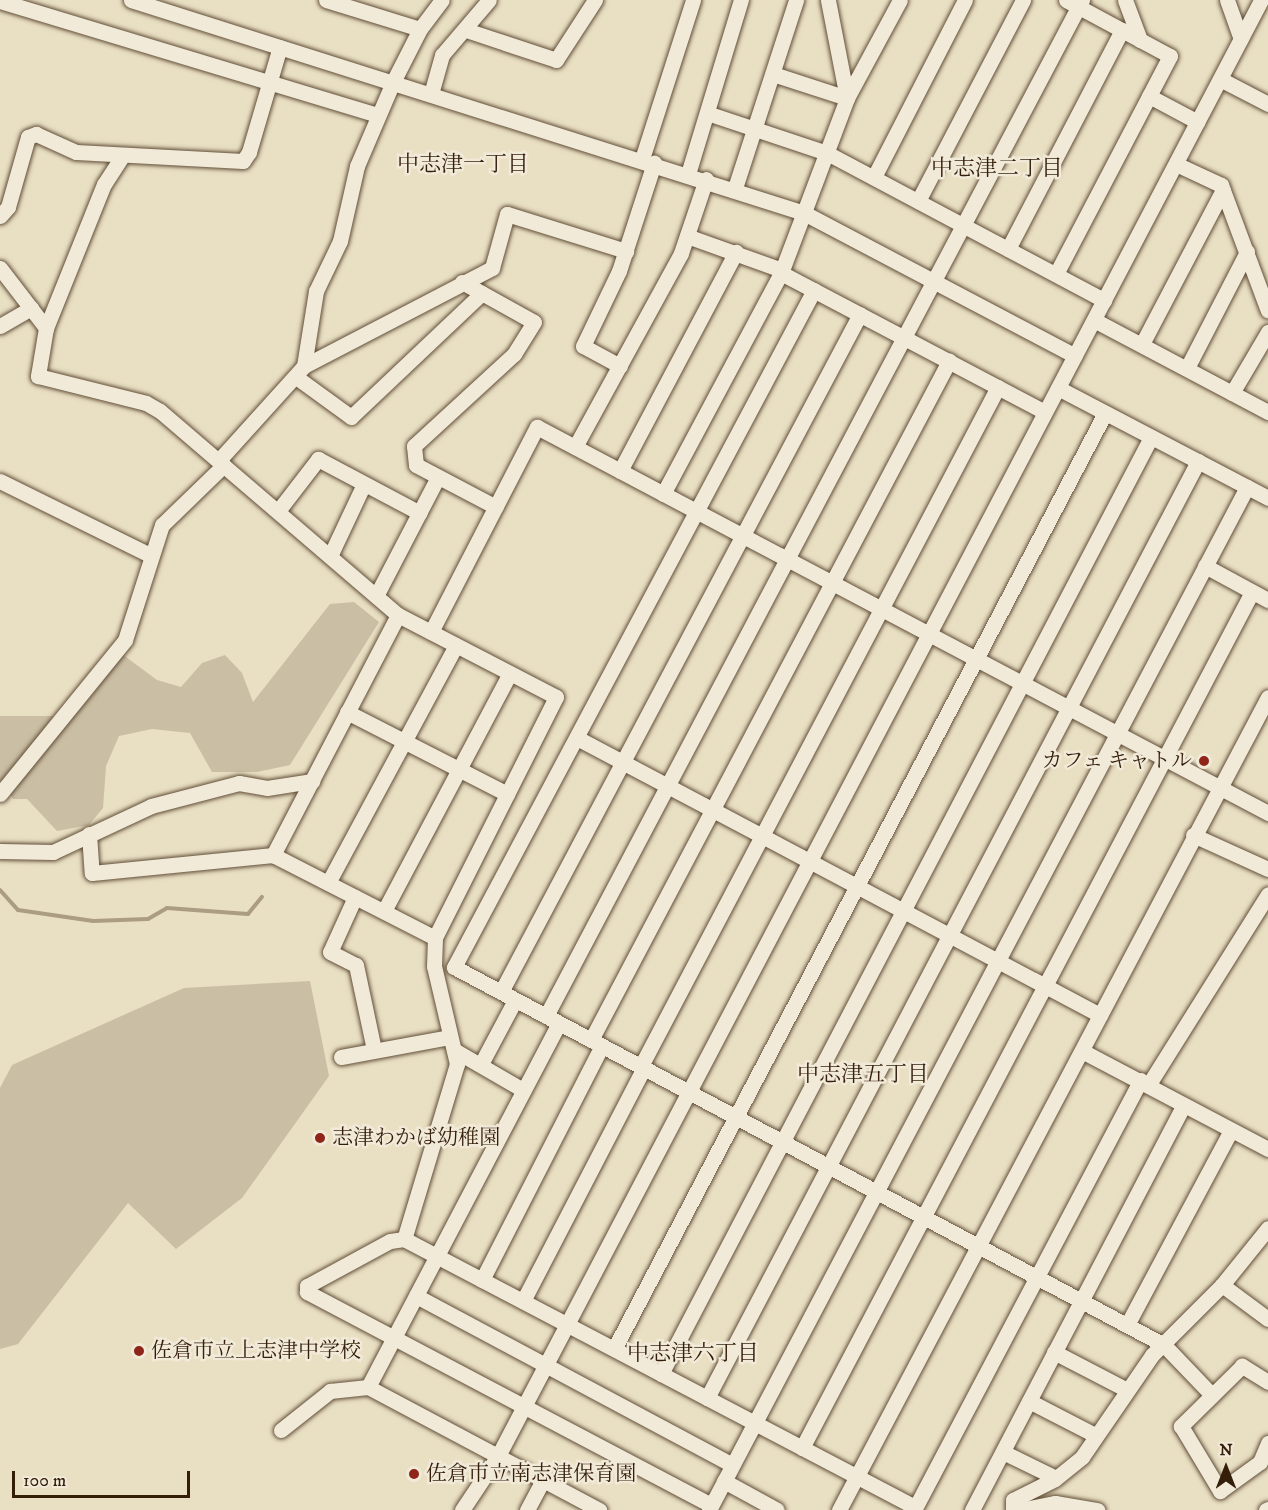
<!DOCTYPE html>
<meta charset="utf-8">
<style>
body{margin:0}
#map{position:relative;width:1268px;height:1510px;overflow:hidden;background:#e9dfc3;font-family:"IM FELL DW Pica","Noto Serif JP",serif}
div>[style]{position:absolute}
.green>*{inset:0;background:#cabea4}
.stream>*{height:4px;margin:-2px;padding:0 2px;transform-origin:2px;border-radius:2px;background:#ab9d84}
.roads{filter:drop-shadow(0 0 2px #614e38) drop-shadow(0 0 2px #614e38)}
.minor>*{height:15px;margin:-7.5px;padding:0 7.5px;transform-origin:7.5px;border-radius:7.5px;background:#f1ead8}
.dots>*{width:16px;height:16px;translate:-50% -50%;box-sizing:border-box;border:3px solid #f1ead8;border-radius:50%}
span{translate:-50% -50%;white-space:nowrap;text-align:center;line-height:1.15;-webkit-text-stroke:5px #f1ead8;paint-order:stroke}
.poi-label{font-size:21px;color:#341e0a}
.right{translate:-100% -50%;text-align:right}
.left{translate:0 -50%;text-align:left}
.neighbourhood-label{font-size:22px;color:#341e0a}
.north{position:absolute;left:1196px;top:1438px;width:60px;height:60px;-webkit-text-stroke:4px #f1ead8;paint-order:stroke;rotate:0deg;font-size:16px;font-weight:700;line-height:24px;text-align:center;color:#341e0a}
.north::after{content:'';display:block;margin:auto;width:21px;height:27px;background:#341e0a;clip-path:polygon(50% 0,100% 100%,50% 72%,0 100%)}
.scale{position:absolute;left:12px;top:1471px;width:178px;height:27px;box-sizing:border-box;border:3px solid #341e0a;border-top:0;padding-left:8px;font-size:18px;line-height:21px;white-space:nowrap;color:#341e0a;-webkit-text-stroke:4px #f1ead8;paint-order:stroke}
</style>
<div id="map">
<div class="green">
<div style="clip-path:polygon(354px 602px,379px 622px,290px 765px,257px 772px,212px 772px,190px 733px,152px 729px,119px 736px,106px 766px,103px 808px,89px 825px,57px 831px,27px 799px,13px 799px,0 781px,0 716px,72px 716px,122px 654px,157px 680px,181px 687px,202px 663px,225px 655px,242px 673px,253px 702px,330px 604px)"></div>
<div style="clip-path:polygon(310px 981px,329px 1076px,242px 1198px,176px 1249px,128px 1203px,18px 1344px,0 1349px,0 1088px,12px 1065px,184px 988px)"></div>
</div>
<div class="stream">
<div style="left:0;top:890px;width:27px;rotate:48deg"></div>
<div style="left:18px;top:910px;width:76px;rotate:8.3deg"></div>
<div style="left:93px;top:921px;width:55px;rotate:-2.1deg"></div>
<div style="left:148px;top:919px;width:22px;rotate:-30deg"></div>
<div style="left:167px;top:908px;width:81px;rotate:4.2deg"></div>
<div style="left:248px;top:914px;width:22px;rotate:-51deg"></div>
</div>
<div class="roads">
<div class="minor">
<div style="left:131px;top:0;width:706px;rotate:17.56deg"></div>
<div style="left:804px;top:213px;width:306px;rotate:27.8deg"></div>
<div style="left:326px;top:0;width:98px;rotate:17.1deg"></div>
<div style="left:1125px;top:0;width:43px;rotate:69.4deg"></div>
<div style="left:1227px;top:0;width:41px;rotate:70.3deg"></div>
<div style="left:0;top:1px;width:394px;rotate:16.8deg"></div>
<div style="left:466px;top:30px;width:95px;rotate:18.4deg"></div>
<div style="left:556px;top:60px;width:72px;rotate:-57deg"></div>
<div style="left:773px;top:74px;width:78px;rotate:18deg"></div>
<div style="left:847px;top:98px;width:100px;rotate:-101deg"></div>
<div style="left:1220px;top:79px;width:54px;rotate:27.5deg"></div>
<div style="left:431px;top:94px;width:41px;rotate:-74.2deg"></div>
<div style="left:442px;top:55px;width:72px;rotate:-49.5deg"></div>
<div style="left:1149px;top:96px;width:55px;rotate:28deg"></div>
<div style="left:707px;top:113px;width:126px;rotate:18.4deg"></div>
<div style="left:827px;top:153px;width:314px;rotate:28deg"></div>
<div style="left:123px;top:155px;width:35px;rotate:123deg"></div>
<div style="left:104px;top:184px;width:155px;rotate:111.9deg"></div>
<div style="left:46px;top:328px;width:49px;rotate:99.5deg"></div>
<div style="left:38px;top:376px;width:111px;rotate:14deg"></div>
<div style="left:146px;top:403px;width:16px;rotate:30deg"></div>
<div style="left:160px;top:411px;width:313px;rotate:40.6deg"></div>
<div style="left:398px;top:615px;width:178px;rotate:27.4deg"></div>
<div style="left:556px;top:697px;width:270px;rotate:116.7deg"></div>
<div style="left:435px;top:938px;width:28px;rotate:92deg"></div>
<div style="left:434px;top:966px;width:101px;rotate:76.8deg"></div>
<div style="left:457px;top:1064px;width:183px;rotate:106.8deg"></div>
<div style="left:642px;top:159px;width:167px;rotate:-72.2deg"></div>
<div style="left:1176px;top:164px;width:50px;rotate:25deg"></div>
<div style="left:1221px;top:185px;width:134px;rotate:69.5deg"></div>
<div style="left:688px;top:174px;width:182px;rotate:-73.1deg"></div>
<div style="left:874px;top:177px;width:199px;rotate:-62.8deg"></div>
<div style="left:735px;top:188px;width:198px;rotate:-72deg"></div>
<div style="left:918px;top:201px;width:227px;rotate:-62.4deg"></div>
<div style="left:0;top:216px;width:12px;rotate:-48deg"></div>
<div style="left:8px;top:207px;width:73px;rotate:-74.1deg"></div>
<div style="left:28px;top:137px;width:9px;rotate:-21deg"></div>
<div style="left:36px;top:134px;width:44px;rotate:24.2deg"></div>
<div style="left:76px;top:152px;width:167px;rotate:3.1deg"></div>
<div style="left:243px;top:161px;width:11px;rotate:-56deg"></div>
<div style="left:249px;top:152px;width:109px;rotate:-73.6deg"></div>
<div style="left:687px;top:236px;width:101px;rotate:19.7deg"></div>
<div style="left:1008px;top:249px;width:247px;rotate:-62.5deg"></div>
<div style="left:0;top:268px;width:76px;rotate:52.5deg"></div>
<div style="left:781px;top:273px;width:298px;rotate:27.8deg"></div>
<div style="left:1056px;top:274px;width:246px;rotate:-62.4deg"></div>
<div style="left:1170px;top:56px;width:118px;rotate:-151.7deg"></div>
<div style="left:462px;top:282px;width:82px;rotate:29.1deg"></div>
<div style="left:534px;top:322px;width:38px;rotate:122deg"></div>
<div style="left:514px;top:354px;width:136px;rotate:137.4deg"></div>
<div style="left:414px;top:446px;width:19px;rotate:84deg"></div>
<div style="left:416px;top:465px;width:90px;rotate:27.7deg"></div>
<div style="left:814px;top:290px;width:767px;rotate:118deg"></div>
<div style="left:454px;top:967px;width:804px;rotate:28.03deg"></div>
<div style="left:1164px;top:1345px;width:68px;rotate:46.2deg"></div>
<div style="left:1094px;top:320px;width:197px;rotate:27.9deg"></div>
<div style="left:0;top:326px;width:36px;rotate:-30deg"></div>
<div style="left:1142px;top:344px;width:174px;rotate:-62.3deg"></div>
<div style="left:304px;top:366px;width:76px;rotate:-80.9deg"></div>
<div style="left:316px;top:291px;width:55px;rotate:-64.4deg"></div>
<div style="left:340px;top:241px;width:77px;rotate:-77.2deg"></div>
<div style="left:357px;top:166px;width:91px;rotate:-66.8deg"></div>
<div style="left:393px;top:82px;width:59px;rotate:-63deg"></div>
<div style="left:420px;top:29px;width:36px;rotate:-53deg"></div>
<div style="left:620px;top:366px;width:42px;rotate:-151.6deg"></div>
<div style="left:583px;top:346px;width:83px;rotate:-64.4deg"></div>
<div style="left:619px;top:271px;width:114px;rotate:-72deg"></div>
<div style="left:1187px;top:368px;width:131px;rotate:-62.7deg"></div>
<div style="left:296px;top:377px;width:68px;rotate:36deg"></div>
<div style="left:351px;top:417px;width:180px;rotate:-43.4deg"></div>
<div style="left:1058px;top:388px;width:237px;rotate:27.6deg"></div>
<div style="left:1232px;top:393px;width:71px;rotate:-59.5deg"></div>
<div style="left:575px;top:447px;width:221px;rotate:-61.3deg"></div>
<div style="left:681px;top:253px;width:78px;rotate:-71.3deg"></div>
<div style="left:220px;top:459px;width:125px;rotate:-47.9deg"></div>
<div style="left:304px;top:366px;width:212px;rotate:-27.5deg"></div>
<div style="left:492px;top:268px;width:56px;rotate:-74.5deg"></div>
<div style="left:507px;top:214px;width:125px;rotate:17.3deg"></div>
<div style="left:620px;top:471px;width:248px;rotate:-62.1deg"></div>
<div style="left:0;top:481px;width:167px;rotate:26.3deg"></div>
<div style="left:663px;top:494px;width:251px;rotate:-61.9deg"></div>
<div style="left:781px;top:273px;width:187px;rotate:-69.3deg"></div>
<div style="left:847px;top:98px;width:111px;rotate:-61.6deg"></div>
<div style="left:278px;top:511px;width:66px;rotate:-52.4deg"></div>
<div style="left:318px;top:459px;width:115px;rotate:27.9deg"></div>
<div style="left:331px;top:554px;width:77px;rotate:-64.8deg"></div>
<div style="left:1205px;top:566px;width:72px;rotate:28.4deg"></div>
<div style="left:376px;top:596px;width:134px;rotate:-62.5deg"></div>
<div style="left:398px;top:615px;width:271px;rotate:117.5deg"></div>
<div style="left:273px;top:855px;width:182px;rotate:27.1deg"></div>
<div style="left:431px;top:632px;width:231px;rotate:-62.7deg"></div>
<div style="left:537px;top:427px;width:827px;rotate:27.84deg"></div>
<div style="left:347px;top:712px;width:180px;rotate:27.1deg"></div>
<div style="left:577px;top:738px;width:592px;rotate:27.91deg"></div>
<div style="left:0;top:794px;width:198px;rotate:-50.9deg"></div>
<div style="left:125px;top:640px;width:121px;rotate:-72.2deg"></div>
<div style="left:162px;top:525px;width:86px;rotate:-44.1deg"></div>
<div style="left:89px;top:834px;width:39px;rotate:86deg"></div>
<div style="left:92px;top:873px;width:182px;rotate:-5.7deg"></div>
<div style="left:1193px;top:835px;width:82px;rotate:24.4deg"></div>
<div style="left:0;top:851px;width:53px;rotate:1.1deg"></div>
<div style="left:53px;top:852px;width:108px;rotate:-25.1deg"></div>
<div style="left:151px;top:806px;width:91px;rotate:-14.6deg"></div>
<div style="left:239px;top:783px;width:28px;rotate:10deg"></div>
<div style="left:267px;top:788px;width:46px;rotate:-8.8deg"></div>
<div style="left:328px;top:883px;width:270px;rotate:-61.7deg"></div>
<div style="left:355px;top:897px;width:60px;rotate:114.4deg"></div>
<div style="left:330px;top:952px;width:29px;rotate:27deg"></div>
<div style="left:356px;top:965px;width:87px;rotate:78deg"></div>
<div style="left:384px;top:911px;width:269px;rotate:-62.1deg"></div>
<div style="left:501px;top:992px;width:767px;rotate:-62.1deg"></div>
<div style="left:546px;top:1016px;width:1149px;rotate:-62.19deg"></div>
<div style="left:591px;top:1040px;width:768px;rotate:-62.2deg"></div>
<div style="left:454px;top:1050px;width:80px;rotate:30.1deg"></div>
<div style="left:1082px;top:1051px;width:210px;rotate:27.8deg"></div>
<div style="left:341px;top:1057px;width:111px;rotate:-10.4deg"></div>
<div style="left:481px;top:1064px;width:72px;rotate:-62deg"></div>
<div style="left:641px;top:1066px;width:767px;rotate:-62.27deg"></div>
<div style="left:1149px;top:1084px;width:224px;rotate:-57.9deg"></div>
<div style="left:482px;top:1280px;width:263px;rotate:-62.9deg"></div>
<div style="left:1222px;top:1285px;width:57px;rotate:36.5deg"></div>
<div style="left:416px;top:1296px;width:358px;rotate:28.1deg"></div>
<div style="left:523px;top:1301px;width:263px;rotate:-62.6deg"></div>
<div style="left:1127px;top:1325px;width:221px;rotate:-61.9deg"></div>
<div style="left:614px;top:1349px;width:1057px;rotate:-62.32deg"></div>
<div style="left:1054px;top:1352px;width:80px;rotate:27.5deg"></div>
<div style="left:661px;top:1374px;width:1057px;rotate:-62.39deg"></div>
<div style="left:1268px;top:1382px;width:31px;rotate:-148deg"></div>
<div style="left:1242px;top:1366px;width:86px;rotate:135.5deg"></div>
<div style="left:1181px;top:1426px;width:76px;rotate:59deg"></div>
<div style="left:1220px;top:1491px;width:49px;rotate:-35.9deg"></div>
<div style="left:1260px;top:1462px;width:21px;rotate:-67deg"></div>
<div style="left:368px;top:1387px;width:411px;rotate:-62.3deg"></div>
<div style="left:707px;top:1398px;width:1058px;rotate:-62.34deg"></div>
<div style="left:1029px;top:1401px;width:74px;rotate:27.3deg"></div>
<div style="left:281px;top:1430px;width:63px;rotate:-38.5deg"></div>
<div style="left:330px;top:1391px;width:38px;rotate:-6deg"></div>
<div style="left:368px;top:1387px;width:262px;rotate:28deg"></div>
<div style="left:802px;top:1448px;width:967px;rotate:-62.27deg"></div>
<div style="left:1003px;top:1452px;width:57px;rotate:26.1deg"></div>
<div style="left:724px;top:1481px;width:60px;rotate:28.7deg"></div>
<div style="left:711px;top:1505px;width:457px;rotate:-152.2deg"></div>
<div style="left:307px;top:1292px;width:6px;rotate:-90deg"></div>
<div style="left:307px;top:1286px;width:94px;rotate:-28.5deg"></div>
<div style="left:390px;top:1241px;width:14px;rotate:-8deg"></div>
<div style="left:404px;top:1239px;width:577px;rotate:27.68deg"></div>
<div style="left:462px;top:1510px;width:65px;rotate:-56.3deg"></div>
<div style="left:498px;top:1456px;width:1644px;rotate:-62.34deg"></div>
<div style="left:527px;top:1510px;width:34px;rotate:-62deg"></div>
<div style="left:709px;top:1510px;width:1156px;rotate:-62.26deg"></div>
<div style="left:839px;top:1510px;width:919px;rotate:-62.18deg"></div>
<div style="left:914px;top:1510px;width:486px;rotate:-62.2deg"></div>
<div style="left:972px;top:1510px;width:457px;rotate:-62.4deg"></div>
<div style="left:1013px;top:1510px;width:10px;rotate:-90deg"></div>
<div style="left:1013px;top:1500px;width:47px;rotate:-26.6deg"></div>
<div style="left:1055px;top:1479px;width:35px;rotate:-39deg"></div>
<div style="left:1082px;top:1457px;width:124px;rotate:-55.5deg"></div>
<div style="left:1152px;top:1355px;width:99px;rotate:-45deg"></div>
<div style="left:1222px;top:1285px;width:73px;rotate:-51.1deg"></div>
<div style="left:1019px;top:1510px;width:37px;rotate:-11deg"></div>
<div style="left:1055px;top:1503px;width:43px;rotate:9.5deg"></div>
<div style="left:1266px;top:1510px;width:2px;rotate:-27deg"></div>
</div>
</div>
<div class="dots">
<div style="left:1204px;top:761px;background:#8f2418"></div>
<div style="left:320px;top:1138px;background:#8f2418"></div>
<div style="left:139px;top:1351px;background:#8f2418"></div>
<div style="left:414px;top:1474px;background:#8f2418"></div>
</div>
<div class="poi-label">
<span class="right" style="left:1192px;top:761px">カフェ キャトル</span>
<span class="left" style="left:332px;top:1138px">志津わかば幼稚園</span>
<span class="left" style="left:151px;top:1351px">佐倉市立上志津中学校</span>
<span class="left" style="left:426px;top:1474px">佐倉市立南志津保育園</span>
</div>
<div class="neighbourhood-label">
<span style="left:463px;top:165px">中志津一丁目</span>
<span style="left:997px;top:169px">中志津二丁目</span>
<span style="left:863px;top:1075px">中志津五丁目</span>
<span style="left:693px;top:1354px">中志津六丁目</span>
</div>
<div class="north">N</div>
<div class="scale">100 m</div>
</div>
